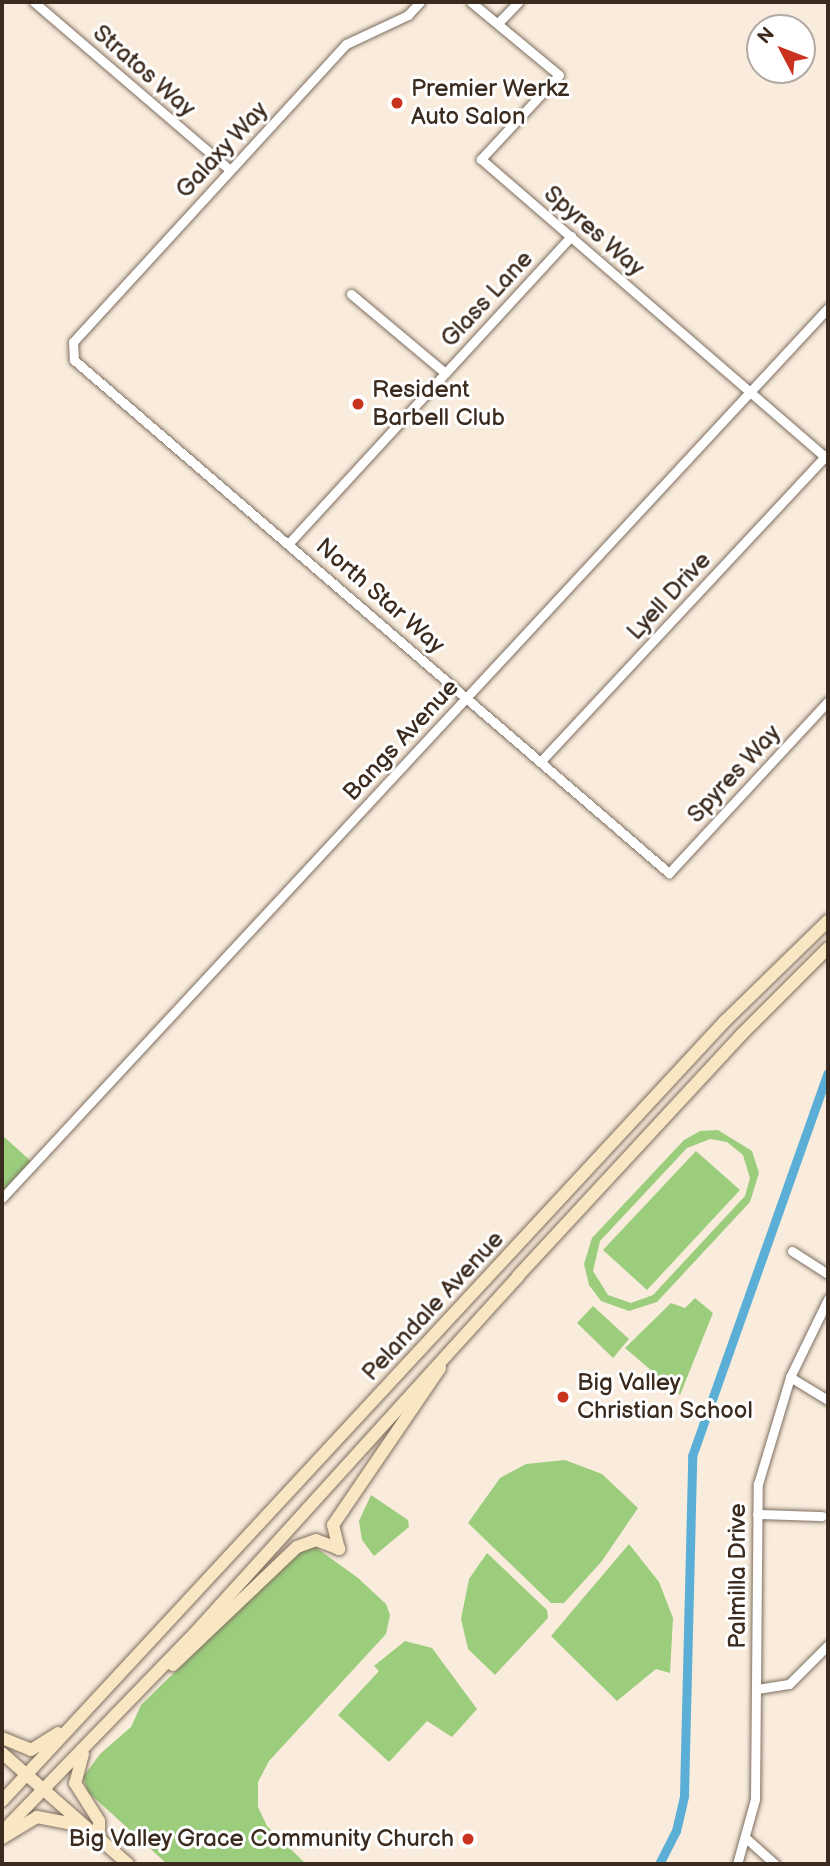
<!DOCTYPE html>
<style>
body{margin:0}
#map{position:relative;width:830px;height:1866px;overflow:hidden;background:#f9ecdc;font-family:"Balsamiq Sans",sans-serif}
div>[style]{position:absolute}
.green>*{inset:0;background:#9ccd7d}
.canal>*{height:9px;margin:-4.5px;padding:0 4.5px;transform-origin:4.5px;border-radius:4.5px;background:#5baed6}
.roads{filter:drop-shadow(0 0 2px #7e6e60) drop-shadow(0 0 2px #7e6e60)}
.street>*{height:9px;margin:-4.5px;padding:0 4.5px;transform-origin:4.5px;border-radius:4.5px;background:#fff}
.secondary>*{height:12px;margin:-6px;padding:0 6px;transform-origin:6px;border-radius:6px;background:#f9e7c3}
.dots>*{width:19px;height:19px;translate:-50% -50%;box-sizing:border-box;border:4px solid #fff;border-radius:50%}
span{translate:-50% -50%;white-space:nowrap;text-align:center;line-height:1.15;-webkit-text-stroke:6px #fff;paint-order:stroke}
.street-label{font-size:24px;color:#3b2a1e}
.poi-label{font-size:24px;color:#3b2a1e}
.left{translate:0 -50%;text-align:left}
.right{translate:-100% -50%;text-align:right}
.frame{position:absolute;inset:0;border:4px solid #3b2a1e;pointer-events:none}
.north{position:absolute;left:746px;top:14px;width:70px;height:70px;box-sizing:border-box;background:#fff;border:2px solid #b1aaa5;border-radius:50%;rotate:312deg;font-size:19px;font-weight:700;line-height:28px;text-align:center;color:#3b2a1e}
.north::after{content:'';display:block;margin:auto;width:24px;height:32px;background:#c8321e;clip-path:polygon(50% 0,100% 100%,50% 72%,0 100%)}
</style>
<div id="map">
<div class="green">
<div style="clip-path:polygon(evenodd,718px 1130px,752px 1151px,759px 1173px,750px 1202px,657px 1302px,629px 1311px,601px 1301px,589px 1285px,584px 1264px,592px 1238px,684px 1140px,700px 1131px,718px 1130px,710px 1139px,727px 1142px,743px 1155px,750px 1178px,745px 1196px,653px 1295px,631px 1303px,608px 1295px,593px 1271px,600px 1241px,687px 1148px,710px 1139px)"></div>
<div style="clip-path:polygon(2px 1135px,33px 1163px,2px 1198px)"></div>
<div style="clip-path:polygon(696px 1151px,740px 1190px,647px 1290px,603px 1250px)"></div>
<div style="clip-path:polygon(695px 1298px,713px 1313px,680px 1395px,625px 1348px,671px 1303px,685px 1308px)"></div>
<div style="clip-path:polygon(593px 1306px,629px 1339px,613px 1358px,577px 1323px)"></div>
<div style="clip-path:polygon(565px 1460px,602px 1474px,638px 1508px,602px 1561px,564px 1603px,551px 1603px,468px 1523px,500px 1478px,526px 1464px)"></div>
<div style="clip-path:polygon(371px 1495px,408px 1520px,409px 1527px,374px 1556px,362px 1540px,359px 1521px)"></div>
<div style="clip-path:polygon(629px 1544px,659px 1582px,673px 1618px,670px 1673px,656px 1669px,617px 1701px,551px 1636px)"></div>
<div style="clip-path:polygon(314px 1546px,358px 1578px,386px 1604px,390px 1615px,386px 1634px,269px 1761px,258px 1782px,258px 1807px,267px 1826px,306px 1864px,167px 1864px,88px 1792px,83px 1777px,100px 1754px,131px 1727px,141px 1705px,297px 1552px)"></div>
<div style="clip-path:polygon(487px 1553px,547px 1610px,548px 1618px,495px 1675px,468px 1649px,461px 1619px,469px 1579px)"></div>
<div style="clip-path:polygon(405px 1641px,432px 1648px,477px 1709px,452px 1737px,427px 1721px,389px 1762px,338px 1715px,379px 1671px,374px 1666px)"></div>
</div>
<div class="canal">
<div style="left:659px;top:1864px;width:37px;rotate:-63deg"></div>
<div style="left:676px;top:1831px;width:37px;rotate:-77deg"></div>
<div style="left:684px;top:1795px;width:339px;rotate:-88.6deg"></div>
<div style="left:692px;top:1456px;width:406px;rotate:-70.5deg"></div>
</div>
<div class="roads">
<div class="street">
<div style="left:34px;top:2px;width:258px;rotate:40.6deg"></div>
<div style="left:420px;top:2px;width:18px;rotate:133deg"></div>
<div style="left:408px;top:15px;width:68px;rotate:154.9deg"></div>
<div style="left:346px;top:44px;width:404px;rotate:132.5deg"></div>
<div style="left:73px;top:342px;width:18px;rotate:87deg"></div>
<div style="left:74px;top:360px;width:786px;rotate:40.77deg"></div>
<div style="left:669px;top:873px;width:234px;rotate:-47.2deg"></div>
<div style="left:471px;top:2px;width:114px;rotate:39.7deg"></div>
<div style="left:559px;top:75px;width:115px;rotate:132.9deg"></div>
<div style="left:481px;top:159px;width:459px;rotate:40.9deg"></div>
<div style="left:499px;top:22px;width:28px;rotate:-46deg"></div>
<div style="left:351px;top:294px;width:123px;rotate:40deg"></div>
<div style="left:289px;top:543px;width:417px;rotate:-47.4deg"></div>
<div style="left:541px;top:761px;width:420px;rotate:-47deg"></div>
<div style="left:2px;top:1198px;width:1214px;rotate:-47.14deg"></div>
<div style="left:792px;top:1251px;width:43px;rotate:32.6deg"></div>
<div style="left:790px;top:1377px;width:44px;rotate:31.2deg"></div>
<div style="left:757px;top:1514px;width:65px;rotate:1.8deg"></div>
<div style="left:757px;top:1689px;width:32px;rotate:-9deg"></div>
<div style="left:789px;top:1684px;width:55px;rotate:-45deg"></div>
<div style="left:747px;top:1839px;width:38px;rotate:42deg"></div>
<div style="left:737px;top:1864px;width:67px;rotate:-74.5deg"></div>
<div style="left:755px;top:1799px;width:315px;rotate:-89.5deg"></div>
<div style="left:758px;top:1484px;width:112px;rotate:-73.3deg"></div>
<div style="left:790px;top:1377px;width:87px;rotate:-64deg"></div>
</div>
<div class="secondary">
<div style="left:339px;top:1549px;width:25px;rotate:-104deg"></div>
<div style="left:333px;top:1525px;width:190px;rotate:-55.7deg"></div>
<div style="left:173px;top:1665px;width:171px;rotate:-43.6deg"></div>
<div style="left:297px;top:1547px;width:20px;rotate:-20deg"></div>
<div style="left:316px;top:1540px;width:25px;rotate:21deg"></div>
<div style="left:2px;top:1738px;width:31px;rotate:22deg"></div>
<div style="left:31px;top:1750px;width:32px;rotate:-32deg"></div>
<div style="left:2px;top:1753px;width:168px;rotate:41.4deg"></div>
<div style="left:83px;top:1754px;width:30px;rotate:105deg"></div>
<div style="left:75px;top:1783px;width:45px;rotate:57.7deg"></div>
<div style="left:99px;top:1821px;width:18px;rotate:90deg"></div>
<div style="left:2px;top:1801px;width:1064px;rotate:-47.17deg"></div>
<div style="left:725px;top:1021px;width:144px;rotate:-44.2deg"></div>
<div style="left:2px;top:1832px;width:274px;rotate:-45.9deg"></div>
<div style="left:193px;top:1635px;width:484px;rotate:-47.8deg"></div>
<div style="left:518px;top:1276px;width:328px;rotate:-47.2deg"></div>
<div style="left:741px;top:1035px;width:123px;rotate:-45deg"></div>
<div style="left:2px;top:1838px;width:41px;rotate:-31deg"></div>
<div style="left:37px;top:1817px;width:42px;rotate:11deg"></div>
</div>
</div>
<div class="dots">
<div style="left:397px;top:103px;background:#c8321e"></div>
<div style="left:358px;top:404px;background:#c8321e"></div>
<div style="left:563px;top:1397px;background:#c8321e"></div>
<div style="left:468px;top:1839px;background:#c8321e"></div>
</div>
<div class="street-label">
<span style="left:144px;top:71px;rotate:41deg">Stratos Way</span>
<span style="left:222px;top:150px;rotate:-47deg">Galaxy Way</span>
<span style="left:594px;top:231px;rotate:41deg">Spyres Way</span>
<span style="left:487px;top:299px;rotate:-47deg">Glass Lane</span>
<span style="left:380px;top:596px;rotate:41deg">North Star Way</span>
<span style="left:669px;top:596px;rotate:-47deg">Lyell Drive</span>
<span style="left:401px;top:740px;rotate:-47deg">Bangs Avenue</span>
<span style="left:734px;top:774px;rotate:-47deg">Spyres Way</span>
<span style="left:433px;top:1306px;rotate:-47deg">Pelandale Avenue</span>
<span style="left:738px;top:1576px;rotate:-90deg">Palmilla Drive</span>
</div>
<div class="poi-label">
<span class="left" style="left:411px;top:103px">Premier Werkz<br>Auto Salon</span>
<span class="left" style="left:372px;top:404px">Resident<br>Barbell Club</span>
<span class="left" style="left:577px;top:1397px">Big Valley<br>Christian School</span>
<span class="right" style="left:454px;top:1839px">Big Valley Grace Community Church</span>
</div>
<div class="frame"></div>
<div class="north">N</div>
</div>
